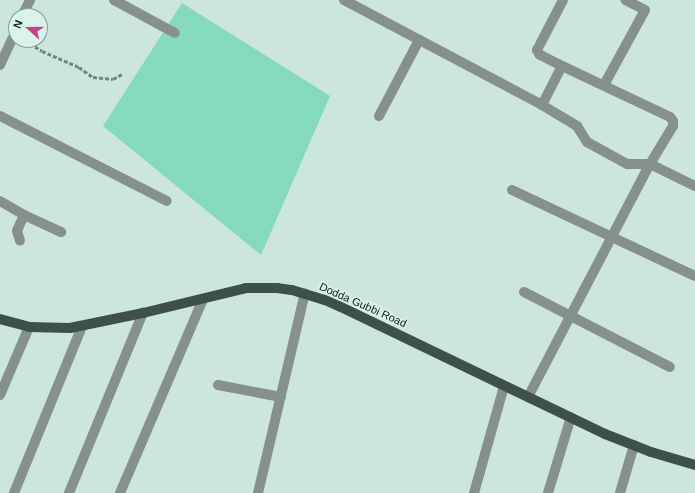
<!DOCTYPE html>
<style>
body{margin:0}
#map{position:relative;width:695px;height:493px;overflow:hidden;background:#cde6dd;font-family:Helvetica,sans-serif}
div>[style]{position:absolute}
.green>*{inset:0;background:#84d9be}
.path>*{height:2.5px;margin-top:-1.25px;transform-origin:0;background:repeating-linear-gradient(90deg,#72847e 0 4px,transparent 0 6px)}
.minor>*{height:10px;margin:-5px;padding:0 5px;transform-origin:5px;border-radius:5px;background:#86908c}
.major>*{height:10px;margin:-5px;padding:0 5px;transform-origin:5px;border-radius:5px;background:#3e504a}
span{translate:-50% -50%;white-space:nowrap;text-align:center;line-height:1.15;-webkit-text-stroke:3.5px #daf3ea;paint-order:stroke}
.street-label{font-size:11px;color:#121b18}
.north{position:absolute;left:8px;top:8px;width:40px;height:40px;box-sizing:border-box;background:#daf3ea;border:1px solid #8a9d96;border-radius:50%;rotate:291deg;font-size:11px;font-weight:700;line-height:16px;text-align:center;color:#121b18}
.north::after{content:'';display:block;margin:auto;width:14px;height:18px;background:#c54287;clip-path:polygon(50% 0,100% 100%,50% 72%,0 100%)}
</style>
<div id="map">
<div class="green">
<div style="clip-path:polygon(182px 3px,330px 96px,261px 255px,103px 126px)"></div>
</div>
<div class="path">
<div style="left:25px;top:40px;width:20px;rotate:33deg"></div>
<div style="left:42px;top:51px;width:40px;rotate:23.4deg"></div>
<div style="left:79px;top:67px;width:17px;rotate:36deg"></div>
<div style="left:93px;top:77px;width:20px;rotate:6deg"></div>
<div style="left:113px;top:79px;width:10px;rotate:-29deg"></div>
</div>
<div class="minor">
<div style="left:114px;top:0;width:69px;rotate:28.4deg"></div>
<div style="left:344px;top:0;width:224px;rotate:27.9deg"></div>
<div style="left:542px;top:105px;width:41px;rotate:31deg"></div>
<div style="left:577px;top:126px;width:19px;rotate:58deg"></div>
<div style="left:587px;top:142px;width:46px;rotate:28.8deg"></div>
<div style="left:627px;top:164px;width:23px"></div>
<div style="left:650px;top:164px;width:50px;rotate:26.1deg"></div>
<div style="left:22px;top:16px;width:18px;rotate:-63deg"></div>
<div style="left:0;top:65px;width:38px;rotate:-65deg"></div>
<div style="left:604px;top:85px;width:85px;rotate:-61.3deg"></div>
<div style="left:645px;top:10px;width:22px;rotate:-153deg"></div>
<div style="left:542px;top:105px;width:44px;rotate:-62.9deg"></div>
<div style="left:562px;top:66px;width:25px;rotate:-153deg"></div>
<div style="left:540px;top:55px;width:6px;rotate:-121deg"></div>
<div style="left:537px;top:50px;width:56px;rotate:-62.5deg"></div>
<div style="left:0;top:116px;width:187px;rotate:27deg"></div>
<div style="left:379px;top:116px;width:86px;rotate:-62.2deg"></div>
<div style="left:512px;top:190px;width:202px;rotate:25.2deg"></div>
<div style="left:0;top:201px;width:28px;rotate:30deg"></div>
<div style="left:24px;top:215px;width:17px;rotate:114deg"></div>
<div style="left:17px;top:231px;width:10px;rotate:73deg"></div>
<div style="left:24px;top:215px;width:41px;rotate:24.7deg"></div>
<div style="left:524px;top:292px;width:164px;rotate:27.2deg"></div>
<div style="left:218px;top:385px;width:64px;rotate:10.8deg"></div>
<div style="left:0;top:395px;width:74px;rotate:-66.9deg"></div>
<div style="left:528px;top:397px;width:263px;rotate:-62.4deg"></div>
<div style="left:650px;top:164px;width:44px;rotate:-58.8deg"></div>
<div style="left:673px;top:126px;width:5px;rotate:-90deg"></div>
<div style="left:673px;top:121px;width:5px;rotate:-127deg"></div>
<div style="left:670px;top:117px;width:119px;rotate:-154.7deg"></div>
<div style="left:14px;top:493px;width:180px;rotate:-67.8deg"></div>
<div style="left:69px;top:493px;width:195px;rotate:-67.7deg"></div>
<div style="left:120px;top:493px;width:211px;rotate:-66.8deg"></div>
<div style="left:258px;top:493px;width:205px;rotate:-76.8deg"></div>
<div style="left:474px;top:493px;width:111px;rotate:-74.3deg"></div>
<div style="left:548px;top:493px;width:79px;rotate:-73.2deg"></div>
<div style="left:620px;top:493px;width:50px;rotate:-73.7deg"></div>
</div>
<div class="major">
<div style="left:0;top:319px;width:30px;rotate:15deg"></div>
<div style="left:29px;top:327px;width:41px;rotate:1.4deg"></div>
<div style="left:70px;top:328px;width:75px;rotate:-11.6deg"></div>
<div style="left:143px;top:313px;width:106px;rotate:-13.6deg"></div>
<div style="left:246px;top:288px;width:31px"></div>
<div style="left:277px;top:288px;width:15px;rotate:8deg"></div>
<div style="left:292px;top:290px;width:34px;rotate:17deg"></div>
<div style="left:325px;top:300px;width:17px;rotate:24deg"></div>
<div style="left:341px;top:307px;width:293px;rotate:25.7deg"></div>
<div style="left:605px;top:434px;width:49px;rotate:21.4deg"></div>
<div style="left:651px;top:452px;width:46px;rotate:16.5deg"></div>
</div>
<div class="street-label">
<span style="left:363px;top:305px;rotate:24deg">Dodda Gubbi Road</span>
</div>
<div class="north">N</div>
</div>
